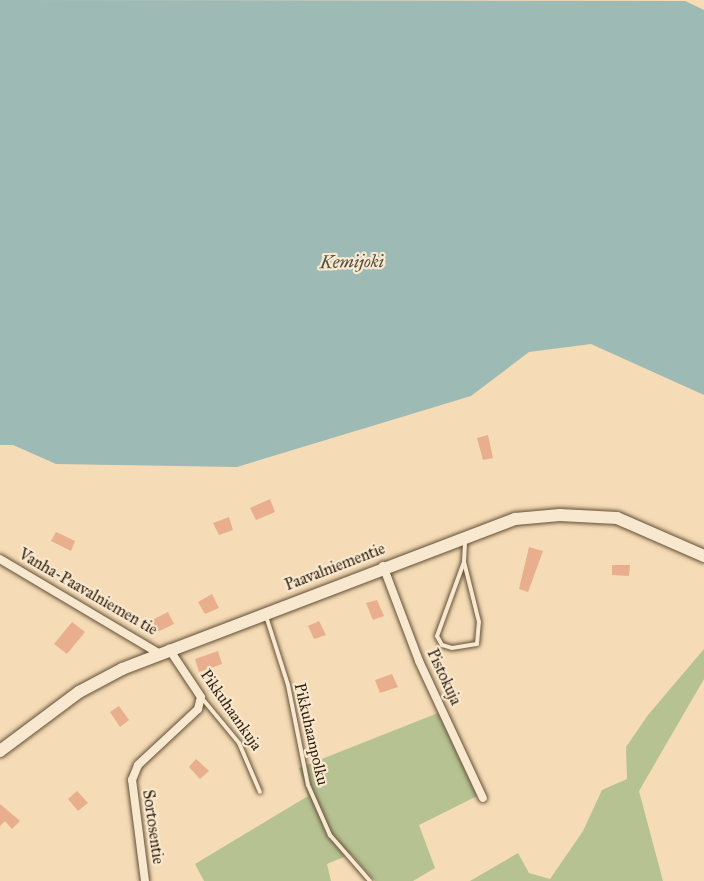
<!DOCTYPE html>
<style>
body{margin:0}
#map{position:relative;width:704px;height:881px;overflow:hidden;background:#f5dcb6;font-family:"IM FELL Great Primer",serif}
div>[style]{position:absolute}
.green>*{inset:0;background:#b6c292}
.water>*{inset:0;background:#9ebab5}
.building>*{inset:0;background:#e8ae8d}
.roads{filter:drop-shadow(0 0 2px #624e36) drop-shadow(0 0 2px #624e36)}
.lane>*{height:4px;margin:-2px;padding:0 2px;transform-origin:2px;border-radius:2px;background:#f8e8d0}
.street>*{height:8px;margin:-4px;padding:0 4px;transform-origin:4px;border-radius:4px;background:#f8e8d0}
.secondary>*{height:12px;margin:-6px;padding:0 6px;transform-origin:6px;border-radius:6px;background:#f8e8d0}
span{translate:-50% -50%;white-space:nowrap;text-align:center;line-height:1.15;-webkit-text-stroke:4.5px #f8e8d0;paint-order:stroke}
.street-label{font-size:16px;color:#311f0c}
.water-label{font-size:18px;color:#524e3f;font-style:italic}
</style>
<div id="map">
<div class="green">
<div style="clip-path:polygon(704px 649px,704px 679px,639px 791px,663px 881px,470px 881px,518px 853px,529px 873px,550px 879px,583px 831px,602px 790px,627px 779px,626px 747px,648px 715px)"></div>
<div style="clip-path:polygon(438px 713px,477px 796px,419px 825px,435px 868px,413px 881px,375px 881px,351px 854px,327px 864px,331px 881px,204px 881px,195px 864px,308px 796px,299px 768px)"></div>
</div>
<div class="water">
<div style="clip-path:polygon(0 0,685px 1px,704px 10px,704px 395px,591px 344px,529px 352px,471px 396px,237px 467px,56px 464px,13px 445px,0 445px)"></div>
</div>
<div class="building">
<div style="clip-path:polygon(488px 435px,493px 458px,483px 460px,477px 438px)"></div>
<div style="clip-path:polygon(270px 499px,275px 512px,256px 520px,250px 508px)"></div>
<div style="clip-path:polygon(229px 517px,233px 530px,219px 535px,213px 523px)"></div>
<div style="clip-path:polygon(56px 532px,75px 541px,71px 551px,51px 541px)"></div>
<div style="clip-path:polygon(529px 547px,543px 551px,528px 592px,519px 589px)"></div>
<div style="clip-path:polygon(612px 565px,630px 565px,629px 576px,612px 575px)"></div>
<div style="clip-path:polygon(212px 594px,219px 608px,205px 614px,198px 602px)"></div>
<div style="clip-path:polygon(377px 600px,384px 616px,373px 620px,366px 603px)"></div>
<div style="clip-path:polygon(168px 612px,174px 624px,157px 632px,152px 620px)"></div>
<div style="clip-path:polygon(319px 621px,326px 635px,314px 639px,308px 626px)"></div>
<div style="clip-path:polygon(72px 622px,85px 632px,67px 654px,54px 644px)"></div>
<div style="clip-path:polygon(218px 651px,222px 664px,199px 672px,195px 659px)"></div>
<div style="clip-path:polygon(392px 674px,398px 687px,380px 693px,375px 680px)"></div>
<div style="clip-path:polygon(119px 706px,129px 720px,120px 727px,110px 712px)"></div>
<div style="clip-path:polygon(196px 759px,209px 771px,200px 779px,189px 767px)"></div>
<div style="clip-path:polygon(77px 791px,88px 803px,78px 811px,68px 799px)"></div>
<div style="clip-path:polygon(0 804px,20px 821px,12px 829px,5px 821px,0 826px)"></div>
</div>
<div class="roads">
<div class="lane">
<div style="left:464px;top:562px;width:79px;rotate:110deg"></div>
<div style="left:437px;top:636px;width:10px;rotate:61deg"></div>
<div style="left:442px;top:645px;width:10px;rotate:17deg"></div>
<div style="left:452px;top:648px;width:25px;rotate:-9deg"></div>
<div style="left:477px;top:644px;width:22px;rotate:-85deg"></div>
<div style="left:479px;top:622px;width:62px;rotate:-104deg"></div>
<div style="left:464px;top:562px;width:22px;rotate:-87deg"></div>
<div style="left:266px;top:616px;width:72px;rotate:72.3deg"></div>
<div style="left:288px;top:685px;width:102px;rotate:78.7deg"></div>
<div style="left:308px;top:785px;width:55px;rotate:66.3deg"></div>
<div style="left:330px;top:835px;width:61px;rotate:49deg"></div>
<div style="left:201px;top:697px;width:60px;rotate:50.4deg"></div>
<div style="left:239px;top:743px;width:53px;rotate:66.8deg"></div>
</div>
<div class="street">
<div style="left:0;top:559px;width:184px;rotate:30.7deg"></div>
<div style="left:383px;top:566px;width:102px;rotate:69.2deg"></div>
<div style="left:419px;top:661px;width:151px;rotate:65deg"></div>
<div style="left:145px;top:881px;width:102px;rotate:-97.3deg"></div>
<div style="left:132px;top:780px;width:16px;rotate:-68deg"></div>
<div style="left:138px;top:765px;width:82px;rotate:-43deg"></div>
<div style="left:198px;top:709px;width:12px;rotate:-76deg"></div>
<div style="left:201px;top:697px;width:58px;rotate:-123.7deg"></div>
</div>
<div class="secondary">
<div style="left:0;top:751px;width:99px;rotate:-36.8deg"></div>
<div style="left:79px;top:692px;width:49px;rotate:-28.1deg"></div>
<div style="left:122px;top:669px;width:421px;rotate:-20.9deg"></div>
<div style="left:515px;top:519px;width:45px;rotate:-5.1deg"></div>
<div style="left:560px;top:515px;width:57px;rotate:3deg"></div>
<div style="left:617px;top:518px;width:95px;rotate:23.6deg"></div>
</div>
</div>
<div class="street-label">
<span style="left:335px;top:567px;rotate:-21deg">Paavalniementie</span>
<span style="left:88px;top:592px;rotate:30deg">Vanha-Paavalniemen tie</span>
<span style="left:444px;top:677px;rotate:65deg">Pistokuja</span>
<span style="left:231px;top:710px;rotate:55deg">Pikkuhaankuja</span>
<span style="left:311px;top:734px;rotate:77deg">Pikkuhaanpolku</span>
<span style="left:153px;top:827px;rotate:82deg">Sortosentie</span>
</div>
<div class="water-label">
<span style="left:352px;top:262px;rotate:-1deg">Kemijoki</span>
</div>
</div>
